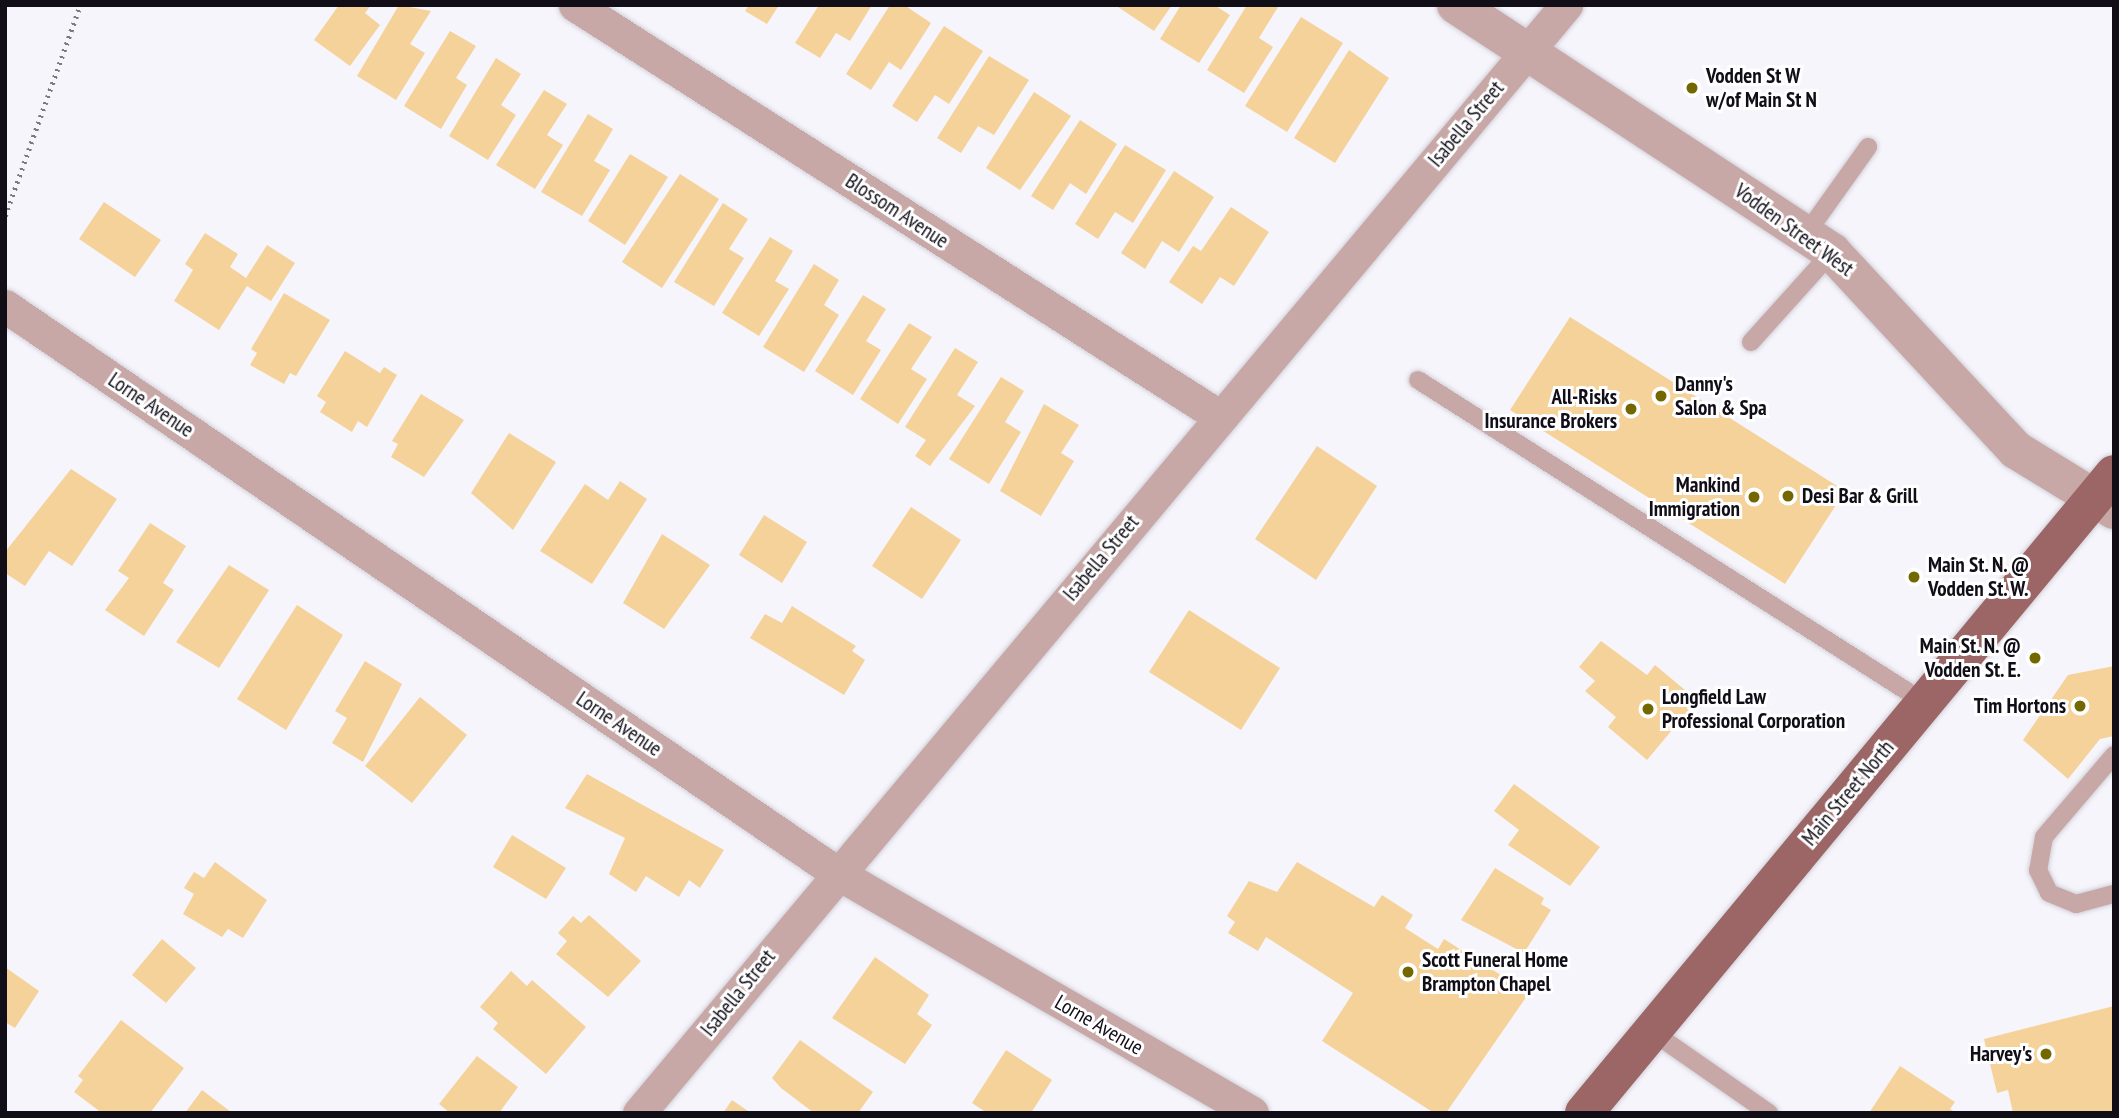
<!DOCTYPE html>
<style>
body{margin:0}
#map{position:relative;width:2119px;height:1118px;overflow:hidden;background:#f7f5fc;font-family:"PT Sans Narrow",sans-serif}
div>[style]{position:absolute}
.building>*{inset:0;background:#f4d29a}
.path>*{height:4.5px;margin-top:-2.25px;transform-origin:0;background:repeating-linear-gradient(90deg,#7c7982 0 2px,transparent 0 7px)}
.roads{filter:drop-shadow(0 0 2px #d2d0d8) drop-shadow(0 0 2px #d2d0d8)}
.service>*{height:18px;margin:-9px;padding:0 9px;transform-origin:9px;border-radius:9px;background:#c7a8a7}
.minor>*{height:33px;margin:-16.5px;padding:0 16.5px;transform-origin:16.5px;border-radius:16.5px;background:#c7a8a7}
.tertiary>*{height:38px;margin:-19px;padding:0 19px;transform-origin:19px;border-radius:19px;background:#c7a8a7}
.primary>*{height:38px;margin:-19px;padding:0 19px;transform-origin:19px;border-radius:19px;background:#9b6665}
.dots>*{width:19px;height:19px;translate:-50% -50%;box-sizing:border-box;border:4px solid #fff;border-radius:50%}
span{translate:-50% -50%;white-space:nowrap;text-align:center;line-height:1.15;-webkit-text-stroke:6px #fff;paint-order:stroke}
.poi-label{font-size:21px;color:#110e18;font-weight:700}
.left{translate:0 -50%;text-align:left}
.right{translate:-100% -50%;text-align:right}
.street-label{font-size:21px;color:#110e18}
.frame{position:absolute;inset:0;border:7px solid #110e18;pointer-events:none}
</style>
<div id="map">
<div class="building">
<div style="clip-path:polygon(339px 5px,371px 5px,365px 13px,380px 25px,350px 66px,314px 40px)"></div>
<div style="clip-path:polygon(399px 5px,431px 11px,410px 44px,425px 53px,396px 100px,357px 76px)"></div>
<div style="clip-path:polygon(749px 5px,779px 5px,767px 24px,745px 11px)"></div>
<div style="clip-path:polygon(819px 5px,872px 5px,850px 41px,836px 33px,820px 58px,795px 43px)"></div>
<div style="clip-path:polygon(890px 5px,904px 5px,931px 23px,901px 70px,889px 62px,871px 90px,846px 74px)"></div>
<div style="clip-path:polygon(1115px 5px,1172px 5px,1154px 31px)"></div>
<div style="clip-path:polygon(1181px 5px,1214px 5px,1230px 15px,1199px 63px,1160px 39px)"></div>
<div style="clip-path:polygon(1247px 5px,1278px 7px,1259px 38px,1273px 47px,1244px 93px,1207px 70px)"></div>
<div style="clip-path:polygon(1301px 17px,1343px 43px,1287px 132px,1245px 106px)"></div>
<div style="clip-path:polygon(944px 26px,983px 51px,949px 104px,935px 95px,917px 122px,892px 106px)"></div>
<div style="clip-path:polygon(450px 31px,476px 46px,456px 78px,467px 85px,441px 129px,404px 106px)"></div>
<div style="clip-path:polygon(1349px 50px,1389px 78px,1335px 163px,1294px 138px)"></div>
<div style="clip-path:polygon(989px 56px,1029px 80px,994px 135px,978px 126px,961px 153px,937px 138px)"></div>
<div style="clip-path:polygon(496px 58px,521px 74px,501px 105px,516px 115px,488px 160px,449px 136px)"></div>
<div style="clip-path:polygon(544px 90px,567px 104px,547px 135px,563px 145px,535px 189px,496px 165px)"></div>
<div style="clip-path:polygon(1034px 92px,1071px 116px,1020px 190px,986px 168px)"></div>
<div style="clip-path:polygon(588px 114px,613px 129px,594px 161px,610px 170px,582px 216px,541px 192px)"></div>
<div style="clip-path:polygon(1080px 120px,1117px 144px,1086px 194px,1070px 183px,1053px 210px,1031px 196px)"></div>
<div style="clip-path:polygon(1125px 145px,1166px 170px,1133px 223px,1115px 212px,1098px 239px,1075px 224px)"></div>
<div style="clip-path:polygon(630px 154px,668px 177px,625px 245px,588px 221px)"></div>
<div style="clip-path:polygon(1174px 171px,1214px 197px,1179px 252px,1162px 241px,1145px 269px,1121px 253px)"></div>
<div style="clip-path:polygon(680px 174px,719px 199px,662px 288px,622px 262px)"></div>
<div style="clip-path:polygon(104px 202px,161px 240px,135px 277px,79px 239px)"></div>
<div style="clip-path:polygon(723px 203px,748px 219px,729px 249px,744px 258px,714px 306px,674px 282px)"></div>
<div style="clip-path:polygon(1231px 207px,1269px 232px,1234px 286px,1220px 277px,1202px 304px,1169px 282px,1193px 246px,1201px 251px)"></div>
<div style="clip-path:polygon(205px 233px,238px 254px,230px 267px,246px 278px,267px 245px,295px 263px,271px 301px,247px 286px,219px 330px,174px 301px,193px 270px,185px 264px)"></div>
<div style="clip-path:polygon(770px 237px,793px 251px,775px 281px,789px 289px,759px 336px,722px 313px)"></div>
<div style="clip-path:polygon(814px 264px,839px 280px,824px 305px,839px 315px,804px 372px,763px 347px)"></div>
<div style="clip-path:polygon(284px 293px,330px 320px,296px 376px,290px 373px,284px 384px,250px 365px,257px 353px,251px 349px)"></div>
<div style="clip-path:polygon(863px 295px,886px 309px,866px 341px,881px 350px,853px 395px,815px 371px)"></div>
<div style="clip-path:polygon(1570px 317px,1845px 491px,1785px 584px,1510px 410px)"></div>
<div style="clip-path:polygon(909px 323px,932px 337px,911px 369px,927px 379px,898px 424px,860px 399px)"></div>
<div style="clip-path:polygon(955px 348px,978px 362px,957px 395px,975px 406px,930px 466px,915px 456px,926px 440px,905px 427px)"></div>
<div style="clip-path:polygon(345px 351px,380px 373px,384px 367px,397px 375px,367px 427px,358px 421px,352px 432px,320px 412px,326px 402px,317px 396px)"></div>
<div style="clip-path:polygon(1001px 377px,1024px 391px,1005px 422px,1021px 432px,989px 484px,949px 459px)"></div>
<div style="clip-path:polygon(421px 394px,464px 420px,424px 477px,391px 457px,398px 444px,392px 441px)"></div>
<div style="clip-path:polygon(1044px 404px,1079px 425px,1061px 453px,1074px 461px,1041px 516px,1000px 491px)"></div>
<div style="clip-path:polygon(509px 433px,556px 462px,513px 530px,471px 493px)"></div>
<div style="clip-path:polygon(1317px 446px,1377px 486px,1316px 580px,1255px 539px)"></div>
<div style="clip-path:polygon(71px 469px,117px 499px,72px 566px,49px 551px,25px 586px,5px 573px,5px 552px)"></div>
<div style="clip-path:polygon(620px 481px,647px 499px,592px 584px,540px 551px,585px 484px,608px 500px)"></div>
<div style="clip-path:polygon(911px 507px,961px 540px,922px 599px,872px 566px)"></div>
<div style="clip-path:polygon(764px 515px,807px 542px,782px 583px,739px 555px)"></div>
<div style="clip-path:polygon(150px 523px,186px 546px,163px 583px,174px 590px,144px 636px,105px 610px,129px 578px,118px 571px)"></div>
<div style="clip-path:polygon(662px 534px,710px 565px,664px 629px,623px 603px)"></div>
<div style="clip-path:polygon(229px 565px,269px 590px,219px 668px,176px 642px)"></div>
<div style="clip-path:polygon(297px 605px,343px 635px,286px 730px,237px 699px)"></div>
<div style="clip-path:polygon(792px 606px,856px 646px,852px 651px,865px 660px,844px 695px,750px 638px,765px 614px,782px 623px)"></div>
<div style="clip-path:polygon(1189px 610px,1280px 668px,1241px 730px,1149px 672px)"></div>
<div style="clip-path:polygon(1601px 641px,1647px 675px,1655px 665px,1697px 700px,1647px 760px,1608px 727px,1616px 717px,1585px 691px,1595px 681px,1579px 667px)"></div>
<div style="clip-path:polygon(365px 661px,402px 684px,363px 762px,332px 743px,347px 718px,335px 711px)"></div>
<div style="clip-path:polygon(2114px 666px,2114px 736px,2100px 739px,2068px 779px,2023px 740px,2068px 675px)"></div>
<div style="clip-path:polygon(420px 697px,467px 735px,412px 803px,365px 766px)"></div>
<div style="clip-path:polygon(587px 774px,724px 850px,700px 888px,689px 880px,679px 897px,646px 876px,636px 892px,609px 874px,625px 838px,565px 808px)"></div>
<div style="clip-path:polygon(1514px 784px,1600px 847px,1570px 886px,1508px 845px,1519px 830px,1494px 811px)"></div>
<div style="clip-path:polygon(512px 835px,566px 868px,546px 899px,493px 867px)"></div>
<div style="clip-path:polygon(215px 862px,267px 900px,243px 938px,228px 929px,222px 937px,183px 914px,194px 894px,184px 888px,194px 872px,204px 878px)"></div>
<div style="clip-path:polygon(1297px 862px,1374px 907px,1382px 895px,1413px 915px,1405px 928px,1438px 949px,1444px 939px,1529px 993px,1446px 1113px,1434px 1113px,1322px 1041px,1353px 993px,1266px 937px,1258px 951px,1228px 933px,1235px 922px,1227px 916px,1249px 881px,1277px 892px)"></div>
<div style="clip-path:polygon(1495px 868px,1544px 898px,1541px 904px,1551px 910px,1524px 953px,1461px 920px)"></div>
<div style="clip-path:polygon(589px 915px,641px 961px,608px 997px,556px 954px,567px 941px,558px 933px,573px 916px,581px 923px)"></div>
<div style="clip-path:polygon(162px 939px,196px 968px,166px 1003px,132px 975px)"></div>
<div style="clip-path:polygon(875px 957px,929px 995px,917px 1014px,932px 1025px,905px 1064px,832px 1018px)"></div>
<div style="clip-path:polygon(5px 967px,39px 991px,15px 1028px,5px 1022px)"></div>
<div style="clip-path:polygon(511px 971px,527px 986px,532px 980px,586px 1027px,546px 1074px,493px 1029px,498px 1023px,480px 1007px)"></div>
<div style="clip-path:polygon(2114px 1006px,2114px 1113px,2013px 1113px,2008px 1090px,1997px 1093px,1984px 1039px)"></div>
<div style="clip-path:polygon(121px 1020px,184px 1068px,150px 1113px,102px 1113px,74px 1092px,83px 1080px,78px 1076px)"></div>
<div style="clip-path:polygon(800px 1040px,873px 1092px,858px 1113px,814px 1113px,781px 1088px,772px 1078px)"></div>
<div style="clip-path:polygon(1006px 1050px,1052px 1080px,1031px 1113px,987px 1113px,972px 1103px)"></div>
<div style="clip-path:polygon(477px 1056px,518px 1087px,499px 1113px,450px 1113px,439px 1104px)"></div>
<div style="clip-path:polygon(1900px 1066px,1955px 1102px,1950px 1109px,1956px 1113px,1869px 1113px)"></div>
<div style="clip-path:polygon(202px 1090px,227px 1109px,232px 1113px,185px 1113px)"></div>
<div style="clip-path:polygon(732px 1100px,751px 1113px,723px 1113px)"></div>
</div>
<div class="path">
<div style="left:5px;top:216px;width:224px;rotate:-70.4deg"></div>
</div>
<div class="roads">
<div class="service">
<div style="left:1806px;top:234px;width:107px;rotate:-54.5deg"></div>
<div style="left:1751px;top:342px;width:121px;rotate:-48deg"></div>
<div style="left:1418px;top:380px;width:600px;rotate:32.47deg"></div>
<div style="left:2114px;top:755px;width:108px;rotate:130.5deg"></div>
<div style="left:2044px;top:837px;width:34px;rotate:100deg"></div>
<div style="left:2038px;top:870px;width:25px;rotate:64deg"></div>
<div style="left:2049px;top:893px;width:29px;rotate:22deg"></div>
<div style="left:2076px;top:904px;width:39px;rotate:-15deg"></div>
<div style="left:1651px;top:1031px;width:144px;rotate:34.8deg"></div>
</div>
<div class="minor">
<div style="left:575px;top:5px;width:764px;rotate:32.55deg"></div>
<div style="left:5px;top:306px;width:1007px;rotate:34.27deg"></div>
<div style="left:837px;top:873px;width:479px;rotate:30deg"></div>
<div style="left:639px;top:1113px;width:1445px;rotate:-50.08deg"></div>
</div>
<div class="tertiary">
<div style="left:1456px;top:5px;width:450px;rotate:33.3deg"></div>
<div style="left:1832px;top:252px;width:270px;rotate:47.1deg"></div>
<div style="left:2016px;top:450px;width:115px;rotate:31.5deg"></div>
</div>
<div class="primary">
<div style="left:1584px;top:1113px;width:830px;rotate:-50.33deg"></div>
</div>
</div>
<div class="dots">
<div style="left:1692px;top:88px;background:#736800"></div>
<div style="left:1661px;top:396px;background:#736800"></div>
<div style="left:1631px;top:409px;background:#736800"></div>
<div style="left:1788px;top:496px;background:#736800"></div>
<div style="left:1754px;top:497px;background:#736800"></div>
<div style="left:1914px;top:577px;background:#736800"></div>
<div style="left:2035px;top:658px;background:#736800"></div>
<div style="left:2080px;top:706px;background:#736800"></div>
<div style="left:1648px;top:709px;background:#736800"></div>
<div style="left:1408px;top:972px;background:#736800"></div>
<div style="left:2046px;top:1054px;background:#736800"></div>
</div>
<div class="poi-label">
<span class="left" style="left:1706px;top:88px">Vodden St W<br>w/of Main St N</span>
<span class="left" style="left:1675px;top:396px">Danny's<br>Salon &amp; Spa</span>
<span class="right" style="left:1617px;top:409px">All-Risks<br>Insurance Brokers</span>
<span class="right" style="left:1740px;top:497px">Mankind<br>Immigration</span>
<span class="left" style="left:1802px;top:496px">Desi Bar &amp; Grill</span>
<span class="left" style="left:1928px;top:577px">Main St. N. @<br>Vodden St. W.</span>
<span class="right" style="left:2021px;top:658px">Main St. N. @<br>Vodden St. E.</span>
<span class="left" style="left:1662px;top:709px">Longfield Law<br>Professional Corporation</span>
<span class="right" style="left:2066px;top:706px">Tim Hortons</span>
<span class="left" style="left:1422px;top:972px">Scott Funeral Home<br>Brampton Chapel</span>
<span class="right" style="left:2032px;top:1054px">Harvey's</span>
</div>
<div class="street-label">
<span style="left:1466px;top:124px;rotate:-50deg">Isabella Street</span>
<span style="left:897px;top:211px;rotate:33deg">Blossom Avenue</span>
<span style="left:1794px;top:230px;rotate:36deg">Vodden Street West</span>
<span style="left:151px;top:405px;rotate:34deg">Lorne Avenue</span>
<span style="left:1101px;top:558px;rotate:-50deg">Isabella Street</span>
<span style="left:619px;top:724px;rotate:34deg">Lorne Avenue</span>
<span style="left:1848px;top:793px;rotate:-50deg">Main Street North</span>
<span style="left:738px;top:993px;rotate:-51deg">Isabella Street</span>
<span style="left:1099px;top:1025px;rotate:30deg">Lorne Avenue</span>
</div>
<div class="frame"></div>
</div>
